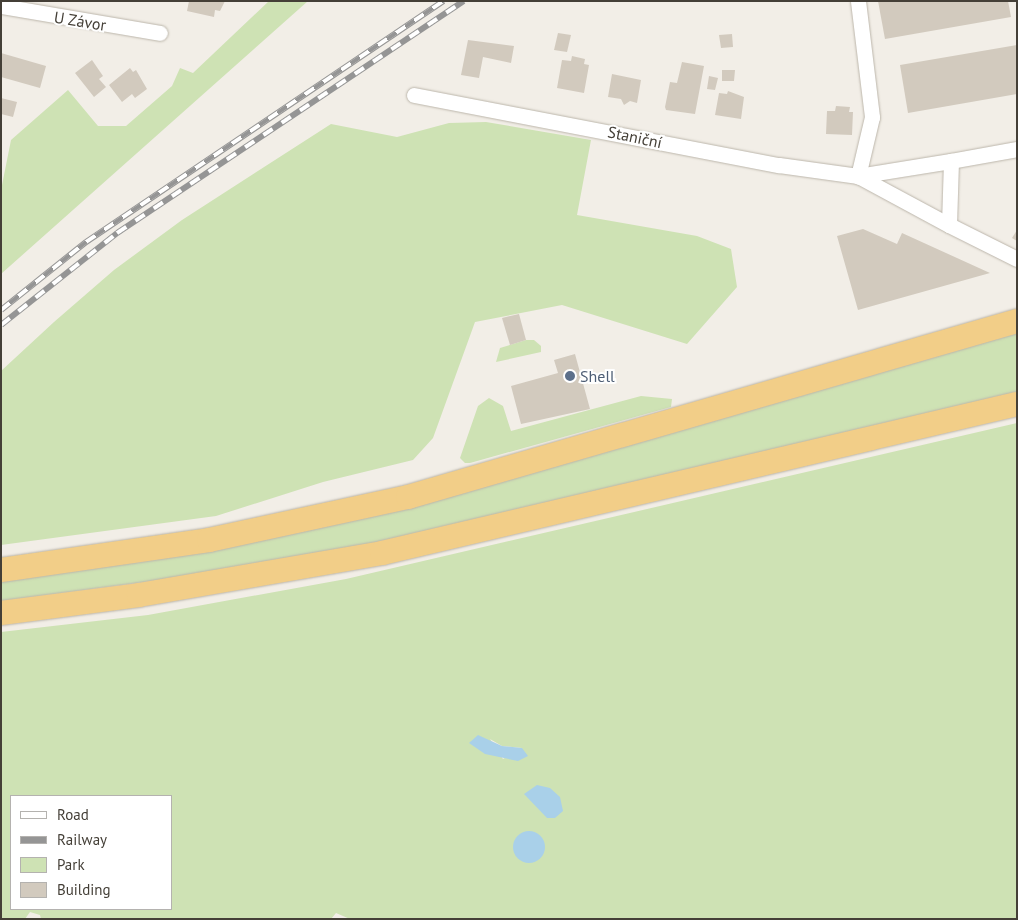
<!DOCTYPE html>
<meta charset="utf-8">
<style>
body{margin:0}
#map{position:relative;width:1018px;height:920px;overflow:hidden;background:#f2eee7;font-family:"PT Sans",sans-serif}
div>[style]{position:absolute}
.green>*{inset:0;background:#cee2b4}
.water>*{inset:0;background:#a9d0e9}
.round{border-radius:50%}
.building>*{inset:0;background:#d2cabe}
.roads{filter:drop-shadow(0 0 1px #bcb6ab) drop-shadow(0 0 1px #bcb6ab)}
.minor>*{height:15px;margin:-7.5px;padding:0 7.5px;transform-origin:7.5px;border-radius:7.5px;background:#fff}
.trunk>*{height:24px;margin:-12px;padding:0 12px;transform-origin:12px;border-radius:12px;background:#f2ce88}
.rail>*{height:5.5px;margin-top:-2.75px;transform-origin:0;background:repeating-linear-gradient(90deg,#fff 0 11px,#959595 0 22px);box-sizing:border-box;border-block:1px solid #959595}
.dots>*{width:14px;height:14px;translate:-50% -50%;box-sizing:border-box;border:2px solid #fff;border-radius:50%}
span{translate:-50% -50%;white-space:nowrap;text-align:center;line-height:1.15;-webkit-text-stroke:4px #fff;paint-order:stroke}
.street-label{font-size:16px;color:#443f37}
.service-label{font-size:16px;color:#4e5e75}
.left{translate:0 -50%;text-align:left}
.frame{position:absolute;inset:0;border:2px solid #443f37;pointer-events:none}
.legend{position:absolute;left:10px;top:795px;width:162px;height:115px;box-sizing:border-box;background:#fff;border:1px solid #b4b2af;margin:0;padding:6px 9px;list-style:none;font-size:15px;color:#443f37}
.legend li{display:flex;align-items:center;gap:10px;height:25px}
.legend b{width:25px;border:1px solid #b4b2af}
</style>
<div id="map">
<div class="green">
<div style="clip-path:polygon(269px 1px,308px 1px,1px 274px,1px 190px,11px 140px,68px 90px,98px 126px,126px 126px,172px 86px,180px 68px,193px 73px)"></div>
<div style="clip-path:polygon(486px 122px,591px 140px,577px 215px,697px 236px,731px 249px,737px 287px,687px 344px,562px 305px,475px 322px,433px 438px,413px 460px,323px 482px,216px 516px,1px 545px,1px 371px,54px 322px,114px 270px,182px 220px,331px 124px,397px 137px,449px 123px)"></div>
<div style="clip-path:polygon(1017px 332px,1017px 393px,385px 541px,241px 569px,1px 601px,1px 580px,141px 562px)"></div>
<div style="clip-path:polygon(526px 340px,534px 340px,541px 346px,541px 352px,496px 362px,500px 348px)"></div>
<div style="clip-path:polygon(641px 396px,672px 399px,671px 407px,470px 463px,465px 463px,460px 458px,478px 406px,489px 398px,503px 406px,511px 431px)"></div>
<div style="clip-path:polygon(evenodd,1017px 423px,1017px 919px,350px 919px,336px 913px,331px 919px,41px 919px,40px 915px,30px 912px,25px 919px,1px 919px,1px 632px,148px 615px,346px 579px,1017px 423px,490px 739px,502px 746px,522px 748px,503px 759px,490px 739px,1017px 423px,11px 796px,171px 796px,171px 909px,11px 909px,11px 796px)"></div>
</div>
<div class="water">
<div style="clip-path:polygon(478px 735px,502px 746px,522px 748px,528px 756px,518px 761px,485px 754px,469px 743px)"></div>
<div style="clip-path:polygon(537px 785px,550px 788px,560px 797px,563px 811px,555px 818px,547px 818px,524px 794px)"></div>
<div class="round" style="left:513px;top:831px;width:32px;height:32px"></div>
</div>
<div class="building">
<div style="clip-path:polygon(189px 1px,225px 1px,220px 11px,215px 10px,214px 17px,187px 11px)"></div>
<div style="clip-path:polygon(878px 1px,1008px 1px,1011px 17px,885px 39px)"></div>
<div style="clip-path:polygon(558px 33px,571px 35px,567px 52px,554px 50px)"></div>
<div style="clip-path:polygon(732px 34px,733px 47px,721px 48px,719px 35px)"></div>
<div style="clip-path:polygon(468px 40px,514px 46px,511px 63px,483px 57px,479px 78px,461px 75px)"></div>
<div style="clip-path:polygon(1017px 45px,1017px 94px,908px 113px,900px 65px)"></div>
<div style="clip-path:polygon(1px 53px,46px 66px,40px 88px,1px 77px)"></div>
<div style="clip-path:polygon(572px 56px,585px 59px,584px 64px,589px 65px,584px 93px,557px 88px,562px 60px,571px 61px)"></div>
<div style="clip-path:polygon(92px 60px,103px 76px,99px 79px,106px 87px,94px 97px,75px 73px)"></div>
<div style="clip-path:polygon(682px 62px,704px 66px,695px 114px,666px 110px,665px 107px,670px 82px,677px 83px)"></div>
<div style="clip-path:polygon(130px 68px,133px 72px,136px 70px,147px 89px,135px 98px,132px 94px,122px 102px,109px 85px)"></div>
<div style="clip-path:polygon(722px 70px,735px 70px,734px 81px,722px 81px)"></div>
<div style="clip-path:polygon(612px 74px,641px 80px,637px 103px,630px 101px,624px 105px,621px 99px,608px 97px)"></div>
<div style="clip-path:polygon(709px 76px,718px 78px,715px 90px,707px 89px)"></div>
<div style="clip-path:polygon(728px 91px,744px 97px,741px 119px,715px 115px,719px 93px,727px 94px)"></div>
<div style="clip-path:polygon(1px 98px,17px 102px,13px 117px,1px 114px)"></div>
<div style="clip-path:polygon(836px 106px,850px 107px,849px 112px,853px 112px,852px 135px,826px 134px,827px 111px,835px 111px)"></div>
<div style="clip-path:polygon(863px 229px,897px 244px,902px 233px,990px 273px,858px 310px,837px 236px)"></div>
<div style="clip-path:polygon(1017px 230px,1017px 241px,1012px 238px)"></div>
<div style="clip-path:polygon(519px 314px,526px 340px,510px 345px,502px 318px)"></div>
<div style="clip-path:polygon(575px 354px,590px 409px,521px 424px,511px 386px,558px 373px,554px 360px)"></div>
</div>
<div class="roads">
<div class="minor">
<div style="left:858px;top:1px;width:117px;rotate:83.1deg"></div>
<div style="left:872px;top:117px;width:61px;rotate:103.3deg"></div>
<div style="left:858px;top:176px;width:94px;rotate:-9.2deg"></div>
<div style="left:1px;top:6px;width:161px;rotate:9.6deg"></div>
<div style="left:414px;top:95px;width:372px;rotate:10.9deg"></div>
<div style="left:779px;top:165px;width:80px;rotate:7.9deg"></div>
<div style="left:858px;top:176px;width:103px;rotate:28.3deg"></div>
<div style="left:1017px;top:149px;width:67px;rotate:169.7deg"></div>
<div style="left:951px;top:161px;width:64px;rotate:91.8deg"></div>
<div style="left:949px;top:225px;width:76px;rotate:26.6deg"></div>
</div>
<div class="trunk">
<div style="left:1px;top:570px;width:210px;rotate:-8.2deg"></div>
<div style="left:209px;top:540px;width:204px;rotate:-12.2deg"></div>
<div style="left:408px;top:497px;width:634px;rotate:-16.12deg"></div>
<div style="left:1px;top:613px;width:139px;rotate:-7.4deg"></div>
<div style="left:139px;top:595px;width:247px;rotate:-9.8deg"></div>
<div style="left:382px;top:553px;width:652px;rotate:-13.21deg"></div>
</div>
</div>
<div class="rail">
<div style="left:1px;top:310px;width:109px;rotate:-38.7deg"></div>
<div style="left:86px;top:242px;width:431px;rotate:-34deg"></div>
<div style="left:1px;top:325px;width:148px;rotate:-38.4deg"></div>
<div style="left:117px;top:233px;width:417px;rotate:-33.8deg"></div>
</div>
<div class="dots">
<div style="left:570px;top:376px;background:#5c6f8a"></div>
</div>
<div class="street-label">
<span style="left:80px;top:21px;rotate:9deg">U Závor</span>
<span style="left:635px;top:137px;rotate:12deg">Staniční</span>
</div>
<div class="service-label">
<span class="left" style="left:580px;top:376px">Shell</span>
</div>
<div class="frame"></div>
<ul class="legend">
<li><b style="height:6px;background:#fff"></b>Road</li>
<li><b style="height:6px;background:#959595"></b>Railway</li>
<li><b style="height:14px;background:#cee2b4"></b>Park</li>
<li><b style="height:14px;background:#d2cabe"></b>Building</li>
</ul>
</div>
